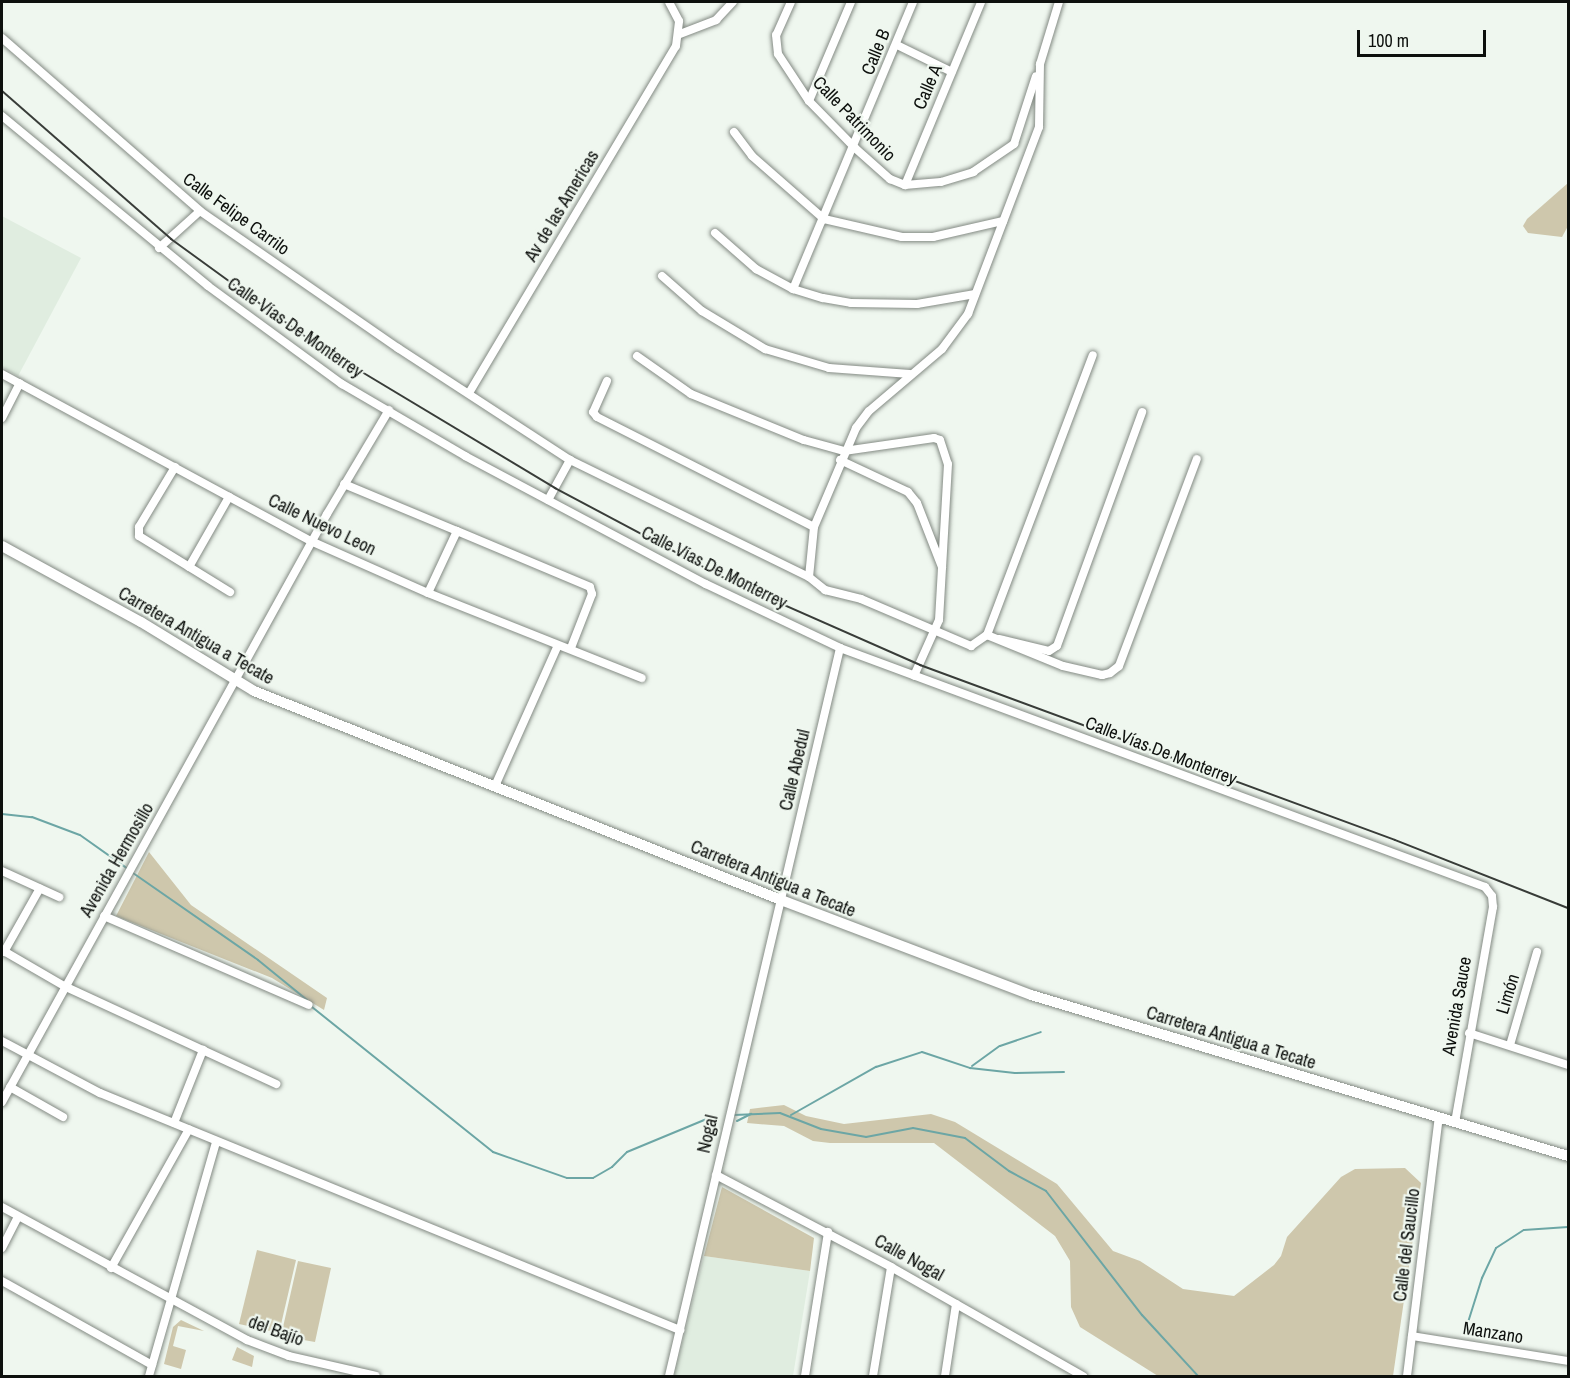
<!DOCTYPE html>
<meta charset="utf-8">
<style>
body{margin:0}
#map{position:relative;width:1570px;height:1378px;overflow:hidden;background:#eff7ef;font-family:"Archivo Narrow",sans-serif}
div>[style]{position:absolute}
.built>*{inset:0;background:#e0ede0}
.green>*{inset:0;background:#cec7ac}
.stream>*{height:2px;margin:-1px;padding:0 1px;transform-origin:1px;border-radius:1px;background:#6ca6a5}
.roads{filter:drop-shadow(0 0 2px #838a83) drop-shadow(0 0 2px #838a83)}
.minor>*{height:8px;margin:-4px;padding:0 4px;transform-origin:4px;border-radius:4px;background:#fff}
.major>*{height:10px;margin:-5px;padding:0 5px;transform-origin:5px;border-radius:5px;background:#fff}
.rail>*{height:2px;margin:-1px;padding:0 1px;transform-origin:1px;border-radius:1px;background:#383c38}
span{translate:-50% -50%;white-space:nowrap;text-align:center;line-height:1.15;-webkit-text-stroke:4.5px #eff7ef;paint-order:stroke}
.street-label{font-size:18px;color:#0d100d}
.frame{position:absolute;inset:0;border:3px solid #0d100d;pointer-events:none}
.scale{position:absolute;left:1357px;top:30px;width:129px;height:27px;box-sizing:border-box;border:3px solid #0d100d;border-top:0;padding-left:8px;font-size:18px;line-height:21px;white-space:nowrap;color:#0d100d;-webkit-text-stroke:4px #eff7ef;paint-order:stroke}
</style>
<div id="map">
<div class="built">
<div style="clip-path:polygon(2px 216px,81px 258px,18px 376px,2px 367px)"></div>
<div style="clip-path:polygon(704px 1256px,810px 1271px,793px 1376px,674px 1376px)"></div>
</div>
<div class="green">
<div style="clip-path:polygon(1568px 183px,1568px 226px,1562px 237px,1528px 233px,1523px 226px,1527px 219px)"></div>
<div style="clip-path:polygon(149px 852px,191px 905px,327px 998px,324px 1010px,272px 978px,116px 916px)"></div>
<div style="clip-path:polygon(784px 1105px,806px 1116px,844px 1124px,931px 1114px,955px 1122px,1057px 1184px,1113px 1251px,1140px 1261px,1183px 1289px,1234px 1296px,1274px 1265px,1281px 1256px,1287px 1237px,1341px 1177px,1355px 1169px,1405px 1168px,1421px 1183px,1393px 1376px,1158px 1376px,1080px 1327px,1071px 1307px,1070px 1261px,1055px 1236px,934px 1143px,830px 1143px,813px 1141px,784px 1126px,747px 1123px,750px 1109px)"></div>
<div style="clip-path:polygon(722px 1187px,814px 1238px,810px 1271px,704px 1256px)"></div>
<div style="clip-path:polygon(257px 1250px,296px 1260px,279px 1333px,239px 1324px)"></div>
<div style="clip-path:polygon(298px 1261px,331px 1268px,315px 1342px,281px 1336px)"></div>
<div style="clip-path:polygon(181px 1320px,204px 1331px,178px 1326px,173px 1346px,186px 1350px,181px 1369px,164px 1364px,173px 1327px)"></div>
<div style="clip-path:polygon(237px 1347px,254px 1356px,252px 1367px,232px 1360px)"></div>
</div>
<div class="stream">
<div style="left:2px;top:814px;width:30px;rotate:6deg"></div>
<div style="left:32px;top:817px;width:51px;rotate:20.6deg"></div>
<div style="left:80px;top:835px;width:59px;rotate:35.3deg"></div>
<div style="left:133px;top:873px;width:152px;rotate:34.8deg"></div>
<div style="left:258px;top:960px;width:63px;rotate:39.2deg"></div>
<div style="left:312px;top:1007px;width:232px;rotate:38.7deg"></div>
<div style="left:493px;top:1152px;width:78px;rotate:19.4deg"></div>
<div style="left:567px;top:1178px;width:26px"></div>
<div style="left:593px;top:1178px;width:22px;rotate:-30deg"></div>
<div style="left:612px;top:1167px;width:21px;rotate:-45deg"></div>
<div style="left:627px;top:1152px;width:94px;rotate:-22.5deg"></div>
<div style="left:972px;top:1066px;width:34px;rotate:-36deg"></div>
<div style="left:1000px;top:1046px;width:43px;rotate:-18.9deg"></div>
<div style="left:734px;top:1115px;width:46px;rotate:-2.5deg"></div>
<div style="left:780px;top:1113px;width:44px;rotate:21.3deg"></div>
<div style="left:821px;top:1129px;width:46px;rotate:10.1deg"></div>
<div style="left:866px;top:1137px;width:48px;rotate:-10.8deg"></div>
<div style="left:913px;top:1128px;width:53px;rotate:10.9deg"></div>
<div style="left:965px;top:1138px;width:55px;rotate:36.9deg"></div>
<div style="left:1009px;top:1171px;width:42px;rotate:28.4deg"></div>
<div style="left:1046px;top:1191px;width:157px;rotate:52.3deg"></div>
<div style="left:1142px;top:1315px;width:83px;rotate:47.4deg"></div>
<div style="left:791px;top:1115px;width:98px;rotate:-29.5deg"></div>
<div style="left:876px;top:1067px;width:48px;rotate:-18.1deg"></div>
<div style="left:922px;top:1052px;width:51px;rotate:18.4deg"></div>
<div style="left:970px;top:1068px;width:45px;rotate:6.3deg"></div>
<div style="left:1015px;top:1073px;width:49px;rotate:-1.2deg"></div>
<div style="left:737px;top:1121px;width:16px;rotate:-27deg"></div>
<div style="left:1464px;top:1335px;width:60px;rotate:-72.5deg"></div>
<div style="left:1482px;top:1278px;width:33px;rotate:-65deg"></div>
<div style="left:1496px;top:1248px;width:33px;rotate:-33deg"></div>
<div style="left:1524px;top:1230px;width:44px;rotate:-3.9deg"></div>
</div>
<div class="roads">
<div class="minor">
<div style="left:791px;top:2px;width:36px;rotate:114deg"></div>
<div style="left:776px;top:35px;width:19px;rotate:84deg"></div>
<div style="left:778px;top:54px;width:56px;rotate:56.6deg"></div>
<div style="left:809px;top:101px;width:66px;rotate:45.6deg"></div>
<div style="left:855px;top:148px;width:47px;rotate:41.5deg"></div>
<div style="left:890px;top:179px;width:16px;rotate:22deg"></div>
<div style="left:905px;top:185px;width:36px;rotate:-5deg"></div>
<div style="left:941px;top:182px;width:34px;rotate:-17deg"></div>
<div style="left:973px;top:172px;width:50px;rotate:-34.3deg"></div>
<div style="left:1014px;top:144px;width:71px;rotate:-72.1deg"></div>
<div style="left:680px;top:34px;width:39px;rotate:-21deg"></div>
<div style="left:716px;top:20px;width:25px;rotate:-47deg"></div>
<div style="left:2px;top:38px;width:263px;rotate:41.1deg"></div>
<div style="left:200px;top:211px;width:241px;rotate:34.7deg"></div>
<div style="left:398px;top:348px;width:205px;rotate:33.1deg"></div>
<div style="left:570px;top:460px;width:266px;rotate:26.1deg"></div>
<div style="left:809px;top:577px;width:21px;rotate:39deg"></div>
<div style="left:825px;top:590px;width:37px;rotate:14deg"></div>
<div style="left:861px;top:599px;width:120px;rotate:23.1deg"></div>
<div style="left:971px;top:646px;width:19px;rotate:-35deg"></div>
<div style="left:987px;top:635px;width:82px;rotate:22.2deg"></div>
<div style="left:1063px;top:666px;width:40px;rotate:13deg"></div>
<div style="left:1102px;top:675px;width:8px;rotate:-14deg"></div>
<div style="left:1110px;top:673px;width:11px;rotate:-38deg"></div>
<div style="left:1119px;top:666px;width:221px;rotate:-69.4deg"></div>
<div style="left:897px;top:45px;width:61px;rotate:26.1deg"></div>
<div style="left:809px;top:101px;width:108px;rotate:-67deg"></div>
<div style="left:2px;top:116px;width:267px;rotate:39.5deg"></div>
<div style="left:208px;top:286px;width:166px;rotate:36.2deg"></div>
<div style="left:342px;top:384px;width:143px;rotate:30.3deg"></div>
<div style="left:465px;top:456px;width:273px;rotate:28deg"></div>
<div style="left:706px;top:584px;width:148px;rotate:25.5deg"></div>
<div style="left:840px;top:648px;width:688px;rotate:20.33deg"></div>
<div style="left:1485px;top:887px;width:11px;rotate:52deg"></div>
<div style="left:1492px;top:896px;width:11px;rotate:85deg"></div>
<div style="left:1493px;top:907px;width:218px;rotate:100deg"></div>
<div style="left:734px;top:132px;width:30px;rotate:53deg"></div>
<div style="left:752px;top:156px;width:96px;rotate:41.2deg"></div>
<div style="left:824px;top:219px;width:80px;rotate:13deg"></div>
<div style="left:902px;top:237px;width:31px"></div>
<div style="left:933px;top:237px;width:72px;rotate:-12.9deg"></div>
<div style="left:905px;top:185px;width:198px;rotate:-67.4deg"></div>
<div style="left:715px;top:233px;width:55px;rotate:41.3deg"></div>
<div style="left:756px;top:269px;width:42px;rotate:28.4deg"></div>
<div style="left:793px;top:289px;width:31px;rotate:17deg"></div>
<div style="left:823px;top:298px;width:28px;rotate:10deg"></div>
<div style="left:851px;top:303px;width:66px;rotate:0.9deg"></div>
<div style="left:917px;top:304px;width:59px;rotate:-9.8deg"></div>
<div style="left:159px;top:248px;width:55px;rotate:-42.1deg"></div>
<div style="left:662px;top:276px;width:53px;rotate:41.2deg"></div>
<div style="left:702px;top:311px;width:74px;rotate:31.1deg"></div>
<div style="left:765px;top:349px;width:67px;rotate:16.5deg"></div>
<div style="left:829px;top:368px;width:81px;rotate:4.2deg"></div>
<div style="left:793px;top:289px;width:311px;rotate:-67.3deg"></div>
<div style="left:637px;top:356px;width:66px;rotate:35.1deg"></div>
<div style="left:691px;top:394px;width:122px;rotate:22.2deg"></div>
<div style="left:804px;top:440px;width:41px;rotate:15.4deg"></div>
<div style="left:844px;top:451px;width:91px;rotate:-8.2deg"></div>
<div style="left:934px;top:438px;width:6px;rotate:18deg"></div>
<div style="left:940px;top:440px;width:25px;rotate:72deg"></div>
<div style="left:948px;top:464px;width:156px;rotate:93.3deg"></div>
<div style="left:939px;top:620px;width:61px;rotate:114.1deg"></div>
<div style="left:2px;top:374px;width:353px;rotate:28.4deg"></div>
<div style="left:313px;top:542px;width:126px;rotate:23.9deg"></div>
<div style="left:428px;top:593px;width:230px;rotate:21.7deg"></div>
<div style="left:607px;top:381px;width:34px;rotate:114deg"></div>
<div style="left:593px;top:412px;width:6px;rotate:51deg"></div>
<div style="left:597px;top:417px;width:243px;rotate:26.9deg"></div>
<div style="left:469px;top:393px;width:404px;rotate:-59.2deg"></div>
<div style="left:676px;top:46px;width:25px;rotate:-83deg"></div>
<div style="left:679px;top:21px;width:21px;rotate:-118deg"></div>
<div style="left:2px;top:418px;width:39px;rotate:-63deg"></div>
<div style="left:840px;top:460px;width:75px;rotate:25.2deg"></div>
<div style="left:908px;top:492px;width:14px;rotate:51deg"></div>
<div style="left:917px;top:503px;width:69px;rotate:68.7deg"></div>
<div style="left:175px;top:467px;width:70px;rotate:121deg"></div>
<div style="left:139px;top:527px;width:9px;rotate:90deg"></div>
<div style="left:139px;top:536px;width:107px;rotate:31.6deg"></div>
<div style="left:344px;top:484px;width:122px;rotate:22.6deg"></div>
<div style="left:457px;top:531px;width:68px;rotate:115.1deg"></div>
<div style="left:548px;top:500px;width:46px;rotate:-61.2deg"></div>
<div style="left:457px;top:531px;width:144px;rotate:22.8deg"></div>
<div style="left:590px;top:587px;width:7px;rotate:74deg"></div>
<div style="left:592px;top:594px;width:58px;rotate:111.3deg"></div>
<div style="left:189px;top:567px;width:81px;rotate:-60.3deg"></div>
<div style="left:809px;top:577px;width:50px;rotate:-84.3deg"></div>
<div style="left:814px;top:527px;width:108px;rotate:-67deg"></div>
<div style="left:856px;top:428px;width:21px;rotate:-53deg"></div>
<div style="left:869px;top:411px;width:96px;rotate:-40.3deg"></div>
<div style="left:942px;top:349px;width:44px;rotate:-53.4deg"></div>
<div style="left:968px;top:314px;width:200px;rotate:-69.2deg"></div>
<div style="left:1039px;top:127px;width:63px;rotate:-89.1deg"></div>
<div style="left:1040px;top:64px;width:65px;rotate:-73deg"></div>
<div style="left:987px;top:635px;width:299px;rotate:-69.3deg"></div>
<div style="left:999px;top:639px;width:51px;rotate:13.5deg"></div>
<div style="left:1049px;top:651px;width:9px;rotate:-32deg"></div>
<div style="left:1057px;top:646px;width:249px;rotate:-70deg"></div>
<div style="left:495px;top:786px;width:154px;rotate:-65.9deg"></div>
<div style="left:2px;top:871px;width:63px;rotate:24.5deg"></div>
<div style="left:104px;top:916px;width:223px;rotate:23.5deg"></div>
<div style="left:2px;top:950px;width:72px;rotate:30.1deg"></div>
<div style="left:64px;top:986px;width:234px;rotate:24.8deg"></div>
<div style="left:4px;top:952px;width:73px;rotate:-60.6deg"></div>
<div style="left:1469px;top:1033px;width:104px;rotate:17.9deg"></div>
<div style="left:2px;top:1041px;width:111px;rotate:28deg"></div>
<div style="left:100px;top:1093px;width:627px;rotate:22.23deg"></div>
<div style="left:1510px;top:1045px;width:97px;rotate:-73.8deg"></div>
<div style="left:10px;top:1087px;width:61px;rotate:29.5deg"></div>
<div style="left:2px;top:1102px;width:672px;rotate:-61.07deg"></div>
<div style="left:327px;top:514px;width:121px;rotate:-59.2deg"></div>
<div style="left:174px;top:1123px;width:79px;rotate:-68.3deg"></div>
<div style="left:716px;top:1175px;width:198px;rotate:27.7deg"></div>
<div style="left:891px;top:1267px;width:221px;rotate:29.6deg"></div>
<div style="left:2px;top:1207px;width:279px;rotate:28.5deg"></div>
<div style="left:247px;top:1340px;width:45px;rotate:20.9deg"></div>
<div style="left:289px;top:1356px;width:89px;rotate:12.9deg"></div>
<div style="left:2px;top:1248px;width:35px;rotate:-63deg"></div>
<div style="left:111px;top:1268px;width:159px;rotate:-60.7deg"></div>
<div style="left:2px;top:1281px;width:172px;rotate:29.2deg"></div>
<div style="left:1412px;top:1336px;width:158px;rotate:9.1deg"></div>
<div style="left:149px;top:1376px;width:243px;rotate:-74deg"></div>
<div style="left:669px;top:1376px;width:748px;rotate:-76.78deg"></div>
<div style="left:805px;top:1376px;width:146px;rotate:-80.9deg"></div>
<div style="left:873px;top:1376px;width:110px;rotate:-80.6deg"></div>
<div style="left:945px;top:1376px;width:73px;rotate:-81.3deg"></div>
<div style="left:1407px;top:1376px;width:261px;rotate:-83deg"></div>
</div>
<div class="major">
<div style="left:2px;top:546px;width:158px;rotate:28.7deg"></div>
<div style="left:141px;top:622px;width:132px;rotate:31.4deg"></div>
<div style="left:254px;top:691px;width:567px;rotate:21.63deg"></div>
<div style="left:781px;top:900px;width:267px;rotate:20.8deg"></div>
<div style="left:1031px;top:995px;width:561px;rotate:16.69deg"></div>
</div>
</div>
<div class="rail">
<div style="left:2px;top:91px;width:225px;rotate:41.2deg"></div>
<div style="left:171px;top:239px;width:180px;rotate:36deg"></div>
<div style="left:317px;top:345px;width:278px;rotate:31deg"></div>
<div style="left:555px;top:488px;width:200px;rotate:28deg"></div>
<div style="left:732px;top:582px;width:206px;rotate:23.8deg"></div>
<div style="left:920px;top:665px;width:506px;rotate:20.22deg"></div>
<div style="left:1395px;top:840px;width:186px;rotate:21.5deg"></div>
</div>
<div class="street-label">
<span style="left:876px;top:52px;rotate:-68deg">Calle B</span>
<span style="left:928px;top:87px;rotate:-67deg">Calle A</span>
<span style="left:854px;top:119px;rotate:46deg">Calle Patrimonio</span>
<span style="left:562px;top:206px;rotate:-59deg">Av de las Americas</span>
<span style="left:236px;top:214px;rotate:36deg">Calle Felipe Carrilo</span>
<span style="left:295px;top:328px;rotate:35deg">Calle Vías De Monterrey</span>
<span style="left:322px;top:525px;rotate:26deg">Calle Nuevo Leon</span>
<span style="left:714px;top:568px;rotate:27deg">Calle Vías De Monterrey</span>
<span style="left:196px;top:636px;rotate:30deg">Carretera Antigua a Tecate</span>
<span style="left:1161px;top:751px;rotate:21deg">Calle Vías De Monterrey</span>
<span style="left:795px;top:770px;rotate:-77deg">Calle Abedul</span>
<span style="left:117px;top:860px;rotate:-60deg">Avenida Hermosillo</span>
<span style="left:773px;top:879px;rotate:22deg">Carretera Antigua a Tecate</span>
<span style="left:1508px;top:994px;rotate:-73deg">Limón</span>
<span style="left:1457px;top:1006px;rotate:-80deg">Avenida Sauce</span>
<span style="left:1231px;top:1038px;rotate:17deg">Carretera Antigua a Tecate</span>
<span style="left:708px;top:1134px;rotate:-77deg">Nogal</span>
<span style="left:1407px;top:1245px;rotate:-83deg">Calle del Saucillo</span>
<span style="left:909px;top:1258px;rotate:29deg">Calle Nogal</span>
<span style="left:276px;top:1331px;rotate:20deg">del Bajío</span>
<span style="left:1493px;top:1333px;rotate:9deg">Manzano</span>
</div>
<div class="frame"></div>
<div class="scale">100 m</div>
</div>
